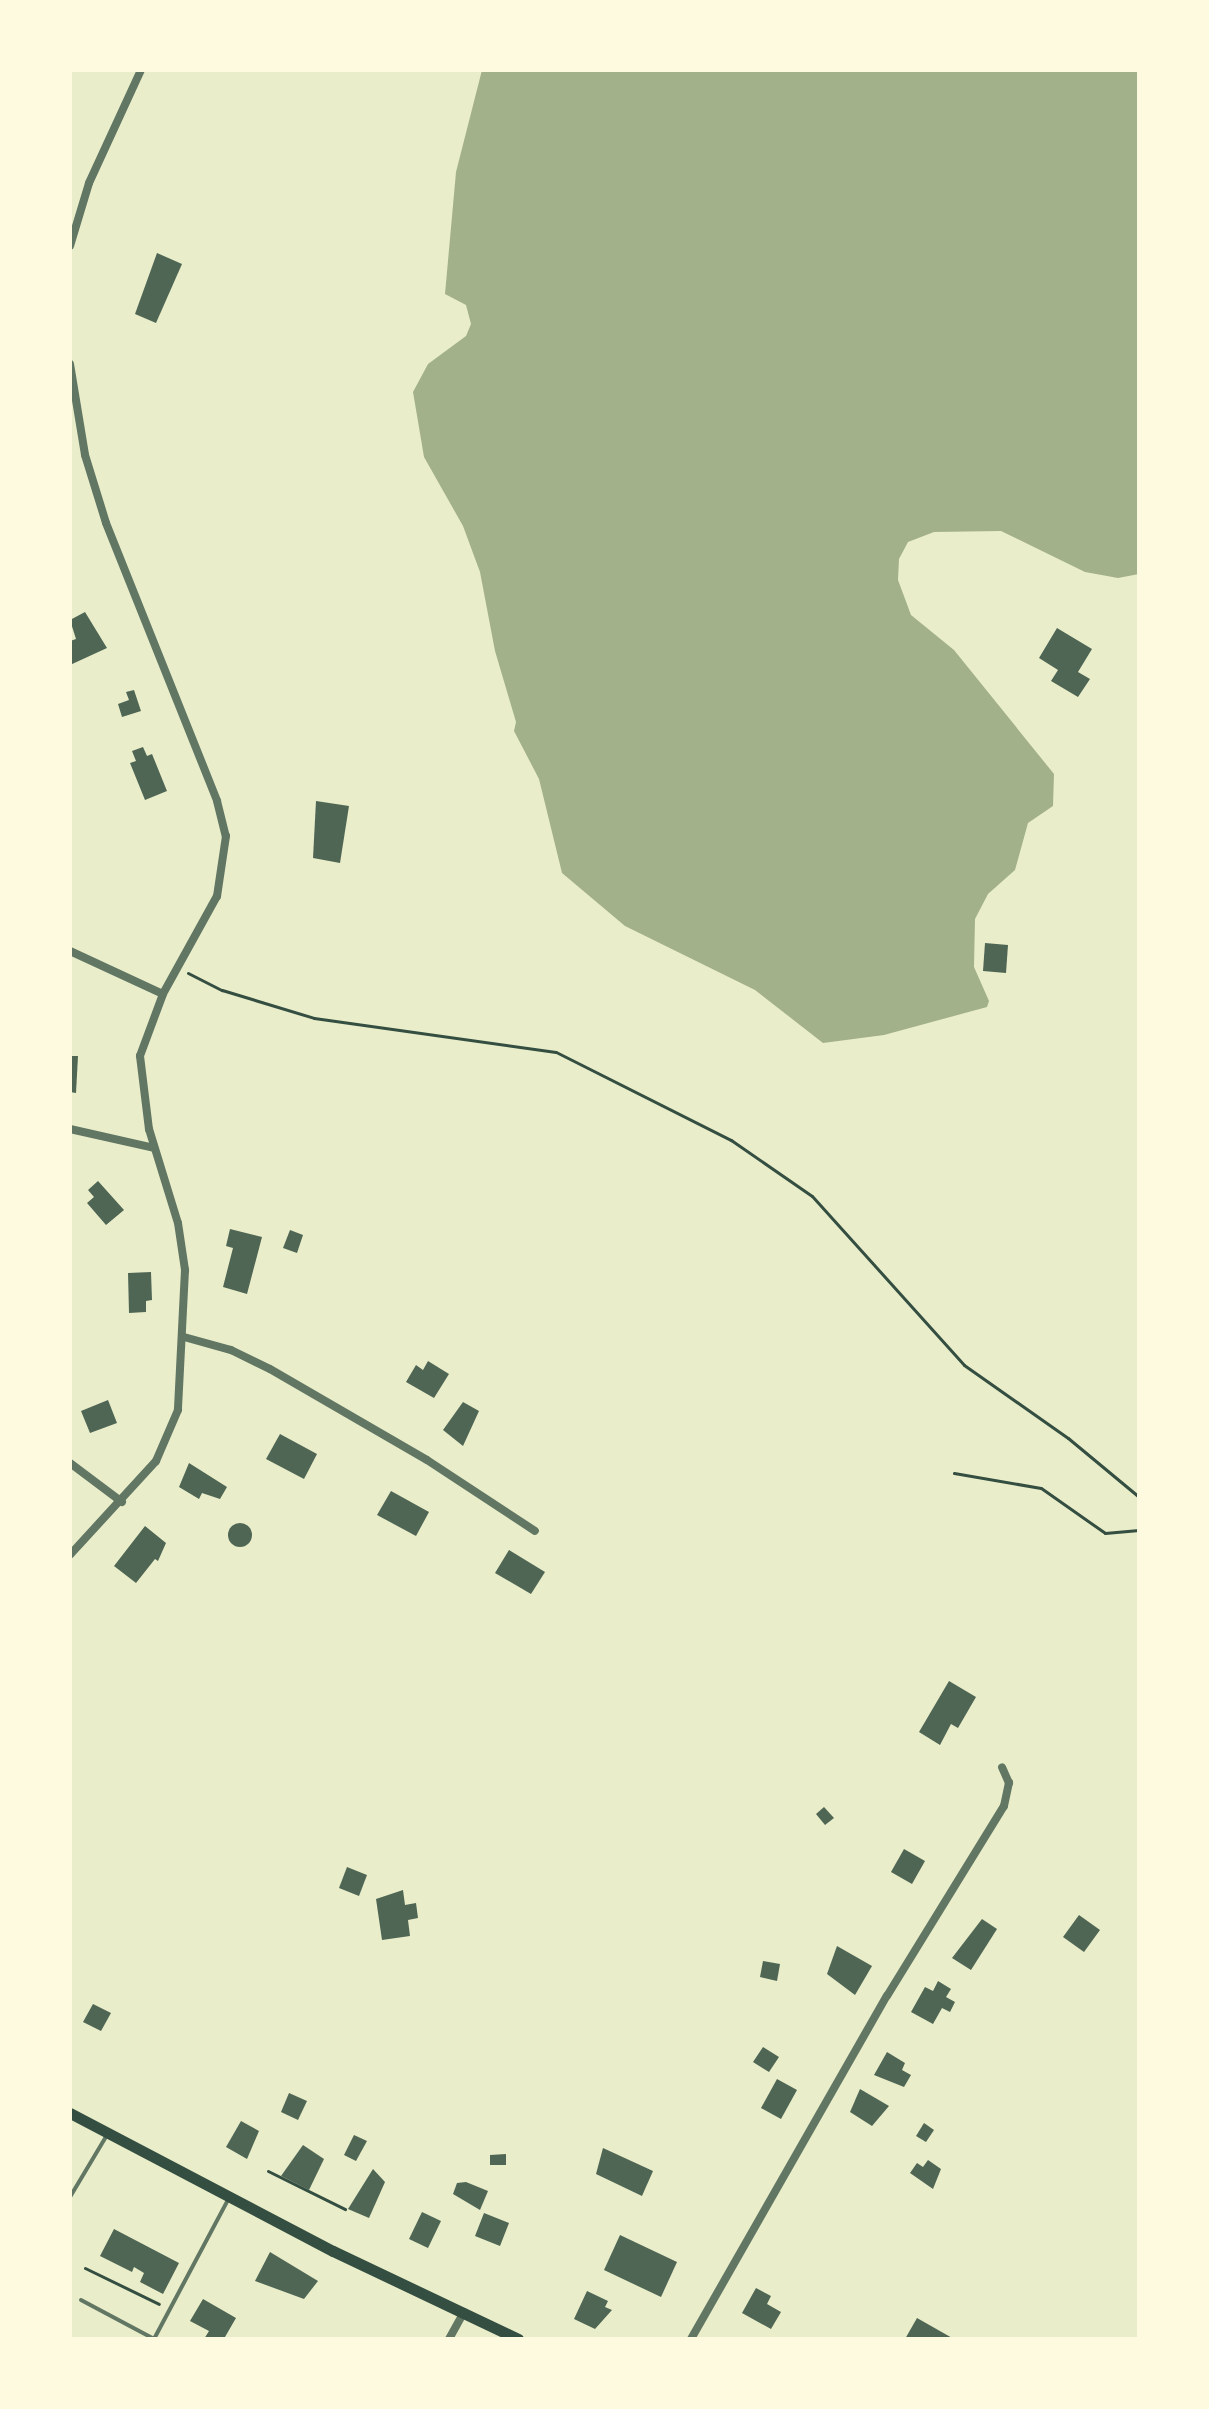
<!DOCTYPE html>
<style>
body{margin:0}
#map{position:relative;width:1209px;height:2409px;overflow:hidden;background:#e9edc9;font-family:Signika,sans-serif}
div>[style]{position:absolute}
.water>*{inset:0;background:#a3b18a}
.building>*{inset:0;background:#4f6655}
.round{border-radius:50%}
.path>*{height:3px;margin:-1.5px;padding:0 1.5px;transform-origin:1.5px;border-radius:1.5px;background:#344e41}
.service>*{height:4px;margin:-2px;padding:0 2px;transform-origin:2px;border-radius:2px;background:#617663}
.minor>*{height:8px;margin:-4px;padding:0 4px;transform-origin:4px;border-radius:4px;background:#617663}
.secondary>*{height:11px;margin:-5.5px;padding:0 5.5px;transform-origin:5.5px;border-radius:5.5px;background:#344e41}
span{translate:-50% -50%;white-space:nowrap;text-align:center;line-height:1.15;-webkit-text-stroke:6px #fefae0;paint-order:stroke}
.frame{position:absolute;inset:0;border:72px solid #fefae0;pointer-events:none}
</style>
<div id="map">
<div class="water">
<div style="clip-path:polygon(482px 70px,1139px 70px,1139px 574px,1118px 578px,1085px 572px,1001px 531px,934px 532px,908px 542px,899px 559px,898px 580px,911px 615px,954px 650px,1054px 774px,1053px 806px,1028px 823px,1015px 870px,988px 894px,975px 919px,974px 967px,989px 1001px,987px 1007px,884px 1035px,823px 1043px,755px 990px,625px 926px,562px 873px,539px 779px,514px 731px,516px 722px,495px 651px,480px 572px,463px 526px,424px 457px,413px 392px,428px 364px,466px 336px,471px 324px,466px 305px,445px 294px,456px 172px)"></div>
</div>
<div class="building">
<div style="clip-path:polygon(157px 253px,182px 264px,156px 323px,135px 314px)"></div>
<div style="clip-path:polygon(85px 612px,107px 648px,70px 665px,70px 641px,76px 639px,70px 620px)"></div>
<div style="clip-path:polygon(1057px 628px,1092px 649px,1078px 672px,1090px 679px,1078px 697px,1051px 681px,1058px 670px,1039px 658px)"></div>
<div style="clip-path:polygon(134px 690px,141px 711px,122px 717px,118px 704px,129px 700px,126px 692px)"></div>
<div style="clip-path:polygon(143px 747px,147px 756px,152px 754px,167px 791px,145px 800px,130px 763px,136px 761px,132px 751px)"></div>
<div style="clip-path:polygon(316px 801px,349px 806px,340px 863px,313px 858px)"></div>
<div style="clip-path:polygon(985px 943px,1008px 945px,1006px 973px,983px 971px)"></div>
<div style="clip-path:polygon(70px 1056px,78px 1056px,76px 1093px,70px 1092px)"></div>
<div style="clip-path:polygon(98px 1181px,124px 1210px,106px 1225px,87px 1203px,94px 1197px,88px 1190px)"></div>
<div style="clip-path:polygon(230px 1229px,262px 1237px,247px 1294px,223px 1287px,233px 1248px,226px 1246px)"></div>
<div style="clip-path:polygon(290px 1230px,303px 1235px,297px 1253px,283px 1248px)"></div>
<div style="clip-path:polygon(151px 1272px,152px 1300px,146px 1301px,146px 1312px,129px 1313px,128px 1273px)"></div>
<div style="clip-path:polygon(428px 1361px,449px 1374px,434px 1398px,406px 1382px,416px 1365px,423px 1370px)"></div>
<div style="clip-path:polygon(108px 1400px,117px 1423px,90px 1433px,81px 1411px)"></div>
<div style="clip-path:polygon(463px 1402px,479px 1411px,463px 1446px,443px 1430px)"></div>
<div style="clip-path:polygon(280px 1434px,317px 1454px,304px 1479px,266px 1459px)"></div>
<div style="clip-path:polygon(189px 1463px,227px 1487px,220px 1499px,202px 1493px,199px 1499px,179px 1487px)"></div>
<div style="clip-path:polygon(391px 1491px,429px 1512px,416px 1536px,377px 1515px)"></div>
<div class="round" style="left:228px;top:1523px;width:24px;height:24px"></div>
<div style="clip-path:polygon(145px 1526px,166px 1543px,158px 1561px,155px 1559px,136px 1583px,114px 1566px)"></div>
<div style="clip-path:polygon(509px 1550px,545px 1572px,531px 1594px,495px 1573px)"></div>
<div style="clip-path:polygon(949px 1681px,976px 1697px,958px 1728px,951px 1724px,940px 1745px,919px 1732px)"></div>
<div style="clip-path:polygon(824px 1807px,834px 1818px,825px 1825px,816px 1814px)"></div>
<div style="clip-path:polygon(904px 1849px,925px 1861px,912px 1884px,891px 1872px)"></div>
<div style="clip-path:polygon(347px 1867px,367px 1875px,359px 1896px,339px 1888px)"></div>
<div style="clip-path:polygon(403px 1890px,405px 1905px,416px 1903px,418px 1918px,408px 1920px,410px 1936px,382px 1940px,376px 1899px)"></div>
<div style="clip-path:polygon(1079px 1915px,1100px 1930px,1084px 1952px,1063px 1937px)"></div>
<div style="clip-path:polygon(982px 1919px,997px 1929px,971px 1970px,952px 1958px)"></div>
<div style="clip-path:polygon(837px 1946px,872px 1966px,855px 1995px,827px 1974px)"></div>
<div style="clip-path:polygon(763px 1961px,780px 1964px,777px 1981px,760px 1977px)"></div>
<div style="clip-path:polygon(938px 1981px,951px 1989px,946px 1997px,955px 2002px,950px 2012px,942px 2008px,933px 2024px,911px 2012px,925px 1987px,933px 1991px)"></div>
<div style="clip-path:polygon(93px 2004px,111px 2013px,101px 2031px,83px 2022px)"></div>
<div style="clip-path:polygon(763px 2047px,779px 2057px,769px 2072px,753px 2062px)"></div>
<div style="clip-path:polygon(887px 2052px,905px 2063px,902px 2070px,911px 2075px,904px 2087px,874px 2075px)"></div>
<div style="clip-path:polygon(777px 2079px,797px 2090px,781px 2119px,761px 2108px)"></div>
<div style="clip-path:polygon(860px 2089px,889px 2106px,872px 2126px,850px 2112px)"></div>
<div style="clip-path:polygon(289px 2093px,307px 2101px,298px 2120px,281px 2112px)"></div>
<div style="clip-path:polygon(241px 2121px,259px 2131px,247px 2159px,226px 2147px)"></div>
<div style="clip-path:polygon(924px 2123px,934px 2130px,926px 2142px,916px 2136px)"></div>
<div style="clip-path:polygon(354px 2135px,367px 2141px,356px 2161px,344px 2155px)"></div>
<div style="clip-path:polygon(303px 2145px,324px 2159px,309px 2190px,281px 2176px)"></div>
<div style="clip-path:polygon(603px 2148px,653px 2171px,642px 2196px,596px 2174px)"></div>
<div style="clip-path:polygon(506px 2154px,506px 2165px,490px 2165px,490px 2155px)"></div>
<div style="clip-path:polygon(928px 2160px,941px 2169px,933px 2189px,910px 2173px,917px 2163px,923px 2167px)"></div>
<div style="clip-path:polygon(373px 2169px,385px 2182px,369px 2218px,348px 2209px)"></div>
<div style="clip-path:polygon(466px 2182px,488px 2191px,480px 2210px,453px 2194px,457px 2183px)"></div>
<div style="clip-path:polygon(422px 2212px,441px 2221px,428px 2248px,409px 2239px)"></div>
<div style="clip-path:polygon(484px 2213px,509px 2223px,500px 2246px,475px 2236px)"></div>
<div style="clip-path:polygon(114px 2229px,179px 2263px,163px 2294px,140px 2282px,144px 2273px,134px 2267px,132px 2272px,100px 2256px)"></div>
<div style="clip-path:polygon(620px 2235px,677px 2262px,661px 2297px,604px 2270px)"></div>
<div style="clip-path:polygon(270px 2252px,318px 2281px,304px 2299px,255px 2281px)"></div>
<div style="clip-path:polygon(756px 2288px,771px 2296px,767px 2304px,781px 2312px,771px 2329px,742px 2313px)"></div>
<div style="clip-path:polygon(587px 2291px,608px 2301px,605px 2307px,612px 2310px,595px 2329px,574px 2319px)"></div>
<div style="clip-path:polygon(203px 2299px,236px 2318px,225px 2337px,204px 2339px,209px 2331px,190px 2321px)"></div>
<div style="clip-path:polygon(917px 2318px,954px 2339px,905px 2339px)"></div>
</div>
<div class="path">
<div style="left:188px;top:973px;width:38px;rotate:27deg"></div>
<div style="left:222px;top:990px;width:96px;rotate:16.9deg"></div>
<div style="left:314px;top:1018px;width:244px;rotate:8deg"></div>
<div style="left:556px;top:1052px;width:196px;rotate:26.7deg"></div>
<div style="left:731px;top:1140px;width:98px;rotate:34.7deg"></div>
<div style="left:812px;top:1196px;width:227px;rotate:48deg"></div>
<div style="left:964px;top:1365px;width:127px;rotate:35.1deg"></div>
<div style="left:1068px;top:1438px;width:92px;rotate:39.7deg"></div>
<div style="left:954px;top:1473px;width:88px;rotate:9.8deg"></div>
<div style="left:1041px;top:1488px;width:78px;rotate:35.1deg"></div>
<div style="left:1105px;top:1533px;width:34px;rotate:-5deg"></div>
<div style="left:268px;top:2171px;width:86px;rotate:26.3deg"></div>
<div style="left:85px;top:2268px;width:82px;rotate:25.9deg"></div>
</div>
<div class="service">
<div style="left:70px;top:2197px;width:72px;rotate:-59.2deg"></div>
<div style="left:81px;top:2300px;width:83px;rotate:28.1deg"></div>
<div style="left:154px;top:2339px;width:157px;rotate:-62deg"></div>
</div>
<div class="minor">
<div style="left:70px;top:246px;width:66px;rotate:-73.2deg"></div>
<div style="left:89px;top:183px;width:124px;rotate:-65.3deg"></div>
<div style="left:70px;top:364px;width:92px;rotate:80.6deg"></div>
<div style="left:85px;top:455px;width:71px;rotate:72.8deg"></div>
<div style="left:106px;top:523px;width:299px;rotate:68.2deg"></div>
<div style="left:217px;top:801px;width:36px;rotate:76deg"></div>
<div style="left:226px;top:836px;width:61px;rotate:98.5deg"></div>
<div style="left:217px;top:896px;width:112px;rotate:118.9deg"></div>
<div style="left:163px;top:994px;width:66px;rotate:110.4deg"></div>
<div style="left:140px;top:1056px;width:74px;rotate:83deg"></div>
<div style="left:149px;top:1129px;width:98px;rotate:72.9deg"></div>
<div style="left:178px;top:1223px;width:48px;rotate:81.5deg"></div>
<div style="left:185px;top:1270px;width:140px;rotate:92.9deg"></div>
<div style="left:178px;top:1410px;width:56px;rotate:113.3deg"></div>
<div style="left:156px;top:1461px;width:127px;rotate:132.5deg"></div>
<div style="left:70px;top:951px;width:102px;rotate:24.8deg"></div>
<div style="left:70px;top:1129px;width:86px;rotate:12.7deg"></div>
<div style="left:184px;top:1337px;width:49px;rotate:15.5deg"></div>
<div style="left:231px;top:1350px;width:43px;rotate:26deg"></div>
<div style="left:270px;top:1369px;width:181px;rotate:30.1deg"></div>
<div style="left:427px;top:1460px;width:129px;rotate:33.3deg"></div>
<div style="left:70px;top:1463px;width:65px;rotate:36.9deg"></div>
<div style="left:449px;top:2339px;width:31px;rotate:-61deg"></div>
<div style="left:691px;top:2339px;width:395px;rotate:-60.3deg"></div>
<div style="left:887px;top:1996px;width:223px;rotate:-58.4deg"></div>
<div style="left:1004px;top:1806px;width:24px;rotate:-78deg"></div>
<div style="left:1009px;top:1783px;width:17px;rotate:-114deg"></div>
</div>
<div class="secondary">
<div style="left:70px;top:2113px;width:297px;rotate:27.7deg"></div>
<div style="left:333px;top:2251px;width:205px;rotate:25.4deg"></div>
</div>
<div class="frame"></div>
</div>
